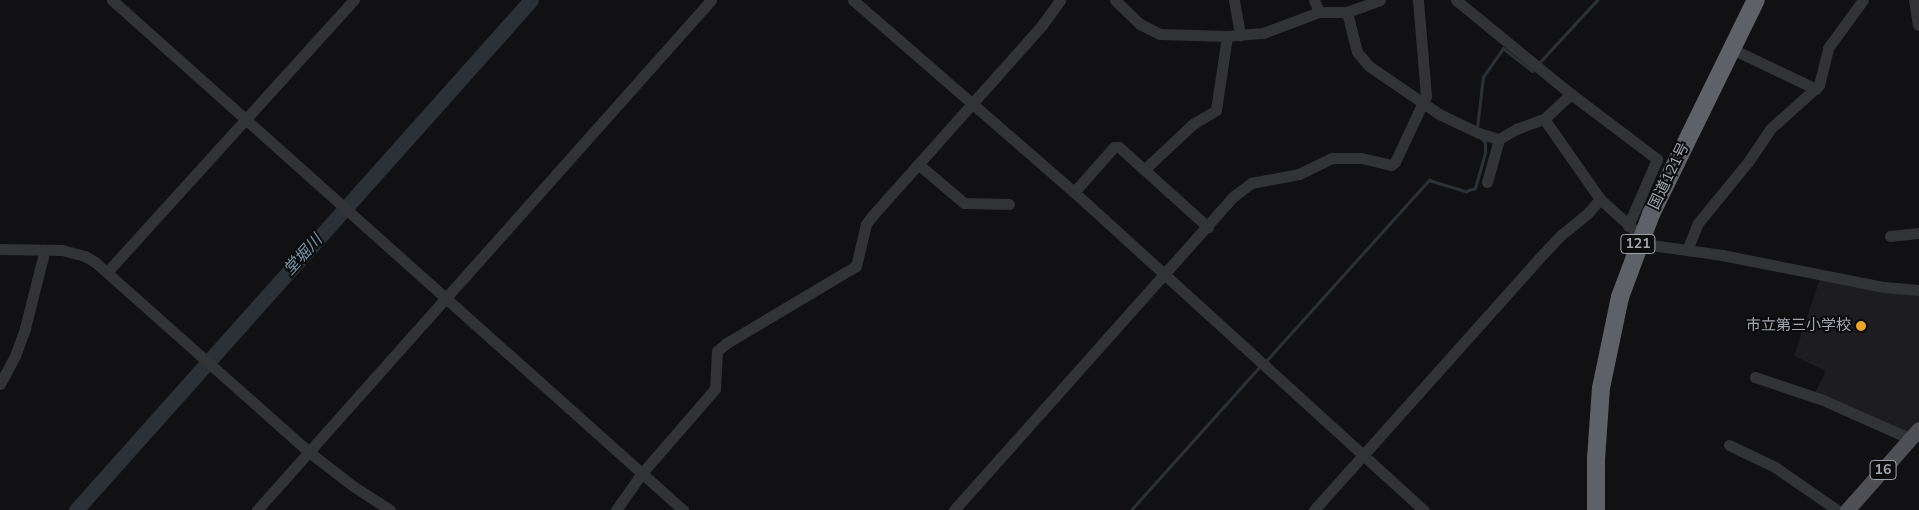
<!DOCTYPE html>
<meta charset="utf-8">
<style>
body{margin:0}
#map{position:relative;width:1919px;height:510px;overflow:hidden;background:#111113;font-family:"Nunito Sans","Noto Sans JP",sans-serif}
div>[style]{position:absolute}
.built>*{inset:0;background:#1d1d1f}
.stream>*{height:2.5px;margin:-1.25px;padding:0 1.25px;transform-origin:1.25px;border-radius:1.25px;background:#2a3238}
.river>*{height:15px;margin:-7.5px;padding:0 7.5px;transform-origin:7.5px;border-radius:7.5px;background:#2a3238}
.minor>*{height:11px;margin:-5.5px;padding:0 5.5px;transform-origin:5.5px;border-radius:5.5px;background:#323337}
.major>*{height:15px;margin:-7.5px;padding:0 7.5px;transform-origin:7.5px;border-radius:7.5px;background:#4e5056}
.highway>*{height:18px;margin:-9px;padding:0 9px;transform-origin:9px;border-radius:9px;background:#5e6168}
.dots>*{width:14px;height:14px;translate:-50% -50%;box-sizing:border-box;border:2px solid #0c0c0d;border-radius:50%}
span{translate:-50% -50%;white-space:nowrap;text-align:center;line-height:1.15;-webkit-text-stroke:4px #0c0c0d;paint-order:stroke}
.shield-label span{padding:1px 4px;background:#0c0c0d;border:1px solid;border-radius:4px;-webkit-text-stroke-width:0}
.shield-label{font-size:14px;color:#a3a8b3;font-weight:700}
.street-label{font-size:15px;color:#a3a8b3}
.poi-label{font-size:15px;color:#a3a8b3}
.right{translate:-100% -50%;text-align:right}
.water-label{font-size:16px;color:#7a98ad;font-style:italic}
</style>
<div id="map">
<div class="built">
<div style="clip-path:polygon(1820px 279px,1919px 295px,1919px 423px,1908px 433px,1814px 395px,1826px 371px,1794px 356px)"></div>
</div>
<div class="stream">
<div style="left:1538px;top:64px;width:87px;rotate:-47.3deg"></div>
<div style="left:1477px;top:128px;width:51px;rotate:-83.3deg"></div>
<div style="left:1483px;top:77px;width:35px;rotate:-55deg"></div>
<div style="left:1503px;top:48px;width:37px;rotate:38deg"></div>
<div style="left:1532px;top:71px;width:4px;rotate:-45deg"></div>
<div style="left:1266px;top:361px;width:244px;rotate:-48deg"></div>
<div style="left:1429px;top:180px;width:39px;rotate:17deg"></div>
<div style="left:1466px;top:191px;width:9px;rotate:-18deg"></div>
<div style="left:1475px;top:188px;width:37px;rotate:-74deg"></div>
<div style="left:1485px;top:152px;width:9px;rotate:-90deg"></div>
<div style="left:1485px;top:143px;width:6px;rotate:-129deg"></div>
<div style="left:1131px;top:510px;width:193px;rotate:-48.1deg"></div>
</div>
<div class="river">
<div style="left:76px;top:510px;width:683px;rotate:-48.26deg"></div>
</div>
<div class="minor">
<div style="left:112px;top:0;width:766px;rotate:41.77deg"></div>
<div style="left:853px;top:0;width:293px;rotate:41deg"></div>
<div style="left:1074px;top:192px;width:473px;rotate:42.3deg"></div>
<div style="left:1115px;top:0;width:35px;rotate:44deg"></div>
<div style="left:1140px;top:24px;width:22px;rotate:27deg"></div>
<div style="left:1160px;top:34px;width:67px;rotate:1.7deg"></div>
<div style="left:1227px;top:36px;width:36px;rotate:-5deg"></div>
<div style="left:1263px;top:33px;width:60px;rotate:-20.6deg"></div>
<div style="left:1319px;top:12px;width:28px"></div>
<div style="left:1347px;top:12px;width:35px;rotate:-20deg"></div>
<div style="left:1234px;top:0;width:36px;rotate:80deg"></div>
<div style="left:1314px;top:0;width:13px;rotate:67deg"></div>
<div style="left:1456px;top:0;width:149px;rotate:39.3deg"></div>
<div style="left:1571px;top:94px;width:108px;rotate:37.1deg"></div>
<div style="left:1657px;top:159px;width:73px;rotate:113.4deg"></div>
<div style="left:1914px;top:0;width:25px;rotate:81deg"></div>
<div style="left:1347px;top:12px;width:41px;rotate:76deg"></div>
<div style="left:1357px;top:52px;width:18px;rotate:49deg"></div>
<div style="left:1369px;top:66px;width:85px;rotate:34.4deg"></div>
<div style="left:1439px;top:114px;width:44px;rotate:25.4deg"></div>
<div style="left:1479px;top:133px;width:21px;rotate:17deg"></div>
<div style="left:1499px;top:139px;width:20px;rotate:-30deg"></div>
<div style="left:1516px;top:129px;width:30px;rotate:-20deg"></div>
<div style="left:1544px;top:119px;width:37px;rotate:-43deg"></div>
<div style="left:1732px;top:49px;width:93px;rotate:25.5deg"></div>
<div style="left:1544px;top:119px;width:98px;rotate:55deg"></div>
<div style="left:1600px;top:199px;width:69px;rotate:42deg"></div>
<div style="left:1651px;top:245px;width:72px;rotate:8deg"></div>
<div style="left:1722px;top:255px;width:165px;rotate:11.2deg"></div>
<div style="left:1884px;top:287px;width:35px;rotate:5deg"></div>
<div style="left:918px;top:164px;width:60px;rotate:40.3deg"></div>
<div style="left:964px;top:203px;width:45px;rotate:1.3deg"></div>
<div style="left:1145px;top:169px;width:66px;rotate:-43.2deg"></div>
<div style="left:1193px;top:124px;width:27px;rotate:-31deg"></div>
<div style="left:1216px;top:110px;width:75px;rotate:-81.5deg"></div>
<div style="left:1487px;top:182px;width:45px;rotate:-74.4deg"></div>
<div style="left:1074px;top:192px;width:60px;rotate:-48.4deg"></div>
<div style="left:1114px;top:147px;width:5px"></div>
<div style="left:1119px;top:147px;width:120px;rotate:42deg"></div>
<div style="left:1890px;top:236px;width:29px;rotate:-6deg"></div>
<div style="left:0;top:249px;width:62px;rotate:0.9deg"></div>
<div style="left:62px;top:250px;width:24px;rotate:15deg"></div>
<div style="left:85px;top:256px;width:12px;rotate:31deg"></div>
<div style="left:95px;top:262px;width:286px;rotate:41.6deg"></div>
<div style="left:309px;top:452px;width:56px;rotate:37.7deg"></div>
<div style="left:353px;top:486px;width:44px;rotate:33deg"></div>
<div style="left:1687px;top:250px;width:29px;rotate:-68deg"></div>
<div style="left:1698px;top:223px;width:79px;rotate:-50.7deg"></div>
<div style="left:1748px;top:162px;width:40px;rotate:-56deg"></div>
<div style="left:1770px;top:129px;width:66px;rotate:-41.9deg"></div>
<div style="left:1819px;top:85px;width:38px;rotate:-76deg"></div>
<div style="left:1828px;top:48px;width:59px;rotate:-53.9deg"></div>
<div style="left:108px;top:271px;width:366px;rotate:-47.8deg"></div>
<div style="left:1755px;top:377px;width:72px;rotate:18.7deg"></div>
<div style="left:1823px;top:400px;width:96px;rotate:23.9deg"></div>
<div style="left:0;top:384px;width:32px;rotate:-62deg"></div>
<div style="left:15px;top:356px;width:30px;rotate:-70deg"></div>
<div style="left:25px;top:328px;width:81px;rotate:-75.8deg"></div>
<div style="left:1729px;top:445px;width:51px;rotate:25.6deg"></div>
<div style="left:1775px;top:467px;width:75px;rotate:34.7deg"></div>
<div style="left:257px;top:510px;width:683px;rotate:-48.32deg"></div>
<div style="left:616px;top:510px;width:45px;rotate:-54.9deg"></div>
<div style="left:642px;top:473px;width:111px;rotate:-49deg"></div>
<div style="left:715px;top:389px;width:38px;rotate:-87deg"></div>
<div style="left:717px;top:351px;width:11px;rotate:-41deg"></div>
<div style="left:725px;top:344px;width:152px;rotate:-30.8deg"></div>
<div style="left:856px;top:266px;width:43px;rotate:-76.6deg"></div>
<div style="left:866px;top:224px;width:10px;rotate:-53deg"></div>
<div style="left:872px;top:216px;width:256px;rotate:-48.3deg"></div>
<div style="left:1042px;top:25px;width:31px;rotate:-54deg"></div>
<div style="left:954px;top:510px;width:421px;rotate:-48.3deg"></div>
<div style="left:1234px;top:196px;width:21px;rotate:-37deg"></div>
<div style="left:1251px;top:183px;width:49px;rotate:-10.6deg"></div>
<div style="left:1299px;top:174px;width:37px;rotate:-26deg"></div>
<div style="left:1332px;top:158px;width:29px"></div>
<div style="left:1361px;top:158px;width:31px;rotate:13deg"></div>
<div style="left:1391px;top:165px;width:5px;rotate:-37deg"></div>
<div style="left:1395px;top:162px;width:73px;rotate:-64.8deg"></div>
<div style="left:1426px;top:96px;width:96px;rotate:-94.8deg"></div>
<div style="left:1314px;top:510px;width:345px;rotate:-48.2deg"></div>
<div style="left:1544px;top:253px;width:25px;rotate:-47deg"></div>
<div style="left:1561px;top:235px;width:33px;rotate:-39deg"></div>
<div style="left:1587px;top:214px;width:20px;rotate:-49deg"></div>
</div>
<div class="major">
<div style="left:1847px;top:510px;width:108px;rotate:-48.4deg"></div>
</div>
<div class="highway">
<div style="left:1596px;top:510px;width:51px;rotate:-90deg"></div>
<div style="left:1596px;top:459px;width:71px;rotate:-86deg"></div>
<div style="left:1601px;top:388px;width:93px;rotate:-78.2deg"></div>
<div style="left:1620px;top:297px;width:89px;rotate:-69.5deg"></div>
<div style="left:1651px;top:214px;width:238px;rotate:-63.9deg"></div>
</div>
<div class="dots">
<div style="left:1861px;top:326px;background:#eba431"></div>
</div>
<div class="shield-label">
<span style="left:1638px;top:244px">121</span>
<span style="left:1883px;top:470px">16</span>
</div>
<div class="street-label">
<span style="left:1669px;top:176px;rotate:-64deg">国道121号</span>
</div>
<div class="poi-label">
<span class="right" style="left:1851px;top:326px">市立第三小学校</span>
</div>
<div class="water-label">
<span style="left:303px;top:255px;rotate:-48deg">堂堀川</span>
</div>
</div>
